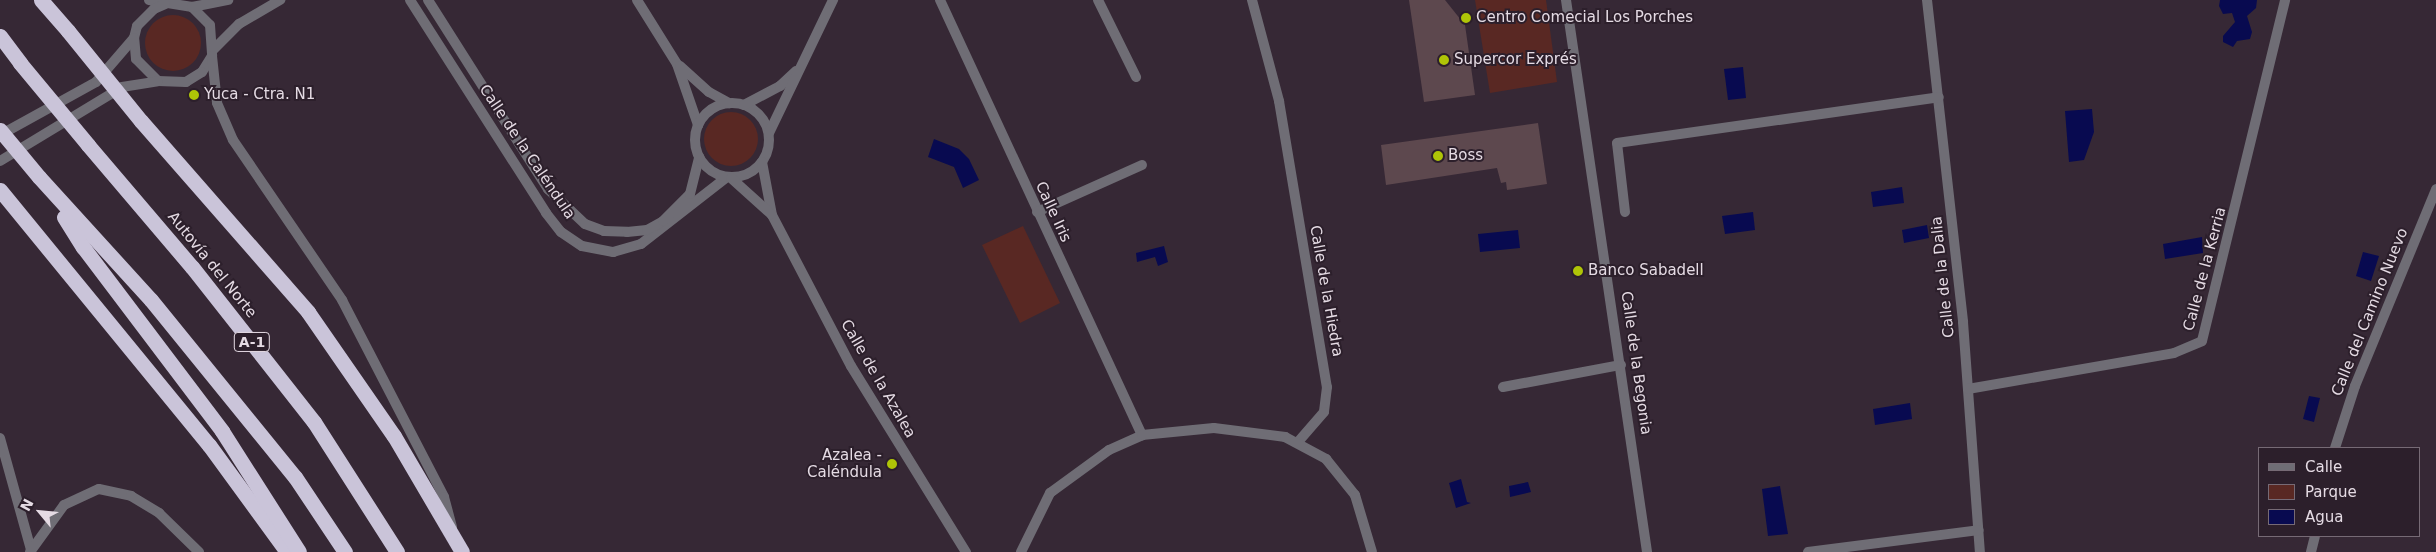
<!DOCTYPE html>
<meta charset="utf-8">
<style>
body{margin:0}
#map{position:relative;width:2436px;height:552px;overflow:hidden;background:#362835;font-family:"DejaVu Sans",sans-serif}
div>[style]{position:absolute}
.green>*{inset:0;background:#592823}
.round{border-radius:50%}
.water>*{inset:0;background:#080a50}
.building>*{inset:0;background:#5d484e}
.street>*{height:10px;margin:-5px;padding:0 5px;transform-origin:5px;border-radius:5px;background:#6f6d75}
.street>.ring{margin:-5px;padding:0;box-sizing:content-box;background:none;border:10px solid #6f6d75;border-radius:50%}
.highway>*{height:15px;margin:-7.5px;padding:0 7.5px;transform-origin:7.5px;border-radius:7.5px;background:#cac4d9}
.highway-bridge>*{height:15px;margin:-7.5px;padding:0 7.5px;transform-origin:7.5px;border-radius:7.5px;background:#cac4d9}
.dots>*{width:14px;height:14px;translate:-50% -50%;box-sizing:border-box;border:2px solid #2c1f2b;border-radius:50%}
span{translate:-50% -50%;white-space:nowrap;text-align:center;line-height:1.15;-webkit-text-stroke:4px #2c1f2b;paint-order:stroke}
.shield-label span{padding:1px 4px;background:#2c1f2b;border:1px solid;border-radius:4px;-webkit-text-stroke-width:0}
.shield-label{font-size:14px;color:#e5dbe4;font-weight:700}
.poi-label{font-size:15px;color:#e5dbe4}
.left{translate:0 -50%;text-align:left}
.right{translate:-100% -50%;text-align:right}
.street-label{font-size:15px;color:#e5dbe4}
.legend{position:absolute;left:2258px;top:447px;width:162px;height:90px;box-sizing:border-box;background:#2c1f2b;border:1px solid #766a75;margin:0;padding:6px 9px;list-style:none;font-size:15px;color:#e5dbe4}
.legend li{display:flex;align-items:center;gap:10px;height:25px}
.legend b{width:25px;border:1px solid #766a75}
.north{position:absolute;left:15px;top:487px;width:50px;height:50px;-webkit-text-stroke:4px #2c1f2b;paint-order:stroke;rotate:298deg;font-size:14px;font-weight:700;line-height:20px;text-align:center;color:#e5dbe4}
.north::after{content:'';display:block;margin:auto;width:18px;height:22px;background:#e5dbe4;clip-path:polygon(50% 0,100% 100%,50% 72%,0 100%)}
</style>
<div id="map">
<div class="green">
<div style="clip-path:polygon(1475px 0,1546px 0,1557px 82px,1490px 93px)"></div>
<div class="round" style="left:145px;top:15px;width:56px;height:56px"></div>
<div class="round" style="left:704px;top:112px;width:54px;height:54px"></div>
<div style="clip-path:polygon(1023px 226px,1060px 303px,1020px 323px,982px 245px)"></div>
</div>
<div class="water">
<div style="clip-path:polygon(2220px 0,2257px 0,2256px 8px,2247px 16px,2252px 32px,2250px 39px,2237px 41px,2233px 47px,2223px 42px,2223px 36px,2235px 22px,2232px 13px,2223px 14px,2219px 6px)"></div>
<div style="clip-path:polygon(1743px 67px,1746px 98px,1728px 100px,1724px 69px)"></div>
<div style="clip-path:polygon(2092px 109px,2094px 132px,2084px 160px,2069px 162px,2065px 111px)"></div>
<div style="clip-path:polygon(934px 139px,959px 149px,969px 159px,979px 180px,963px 188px,954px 167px,928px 157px)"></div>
<div style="clip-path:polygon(1902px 187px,1904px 203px,1873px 207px,1871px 192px)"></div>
<div style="clip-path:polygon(1753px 212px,1755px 230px,1725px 234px,1722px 216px)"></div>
<div style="clip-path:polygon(1927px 225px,1929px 238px,1904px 243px,1902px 230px)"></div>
<div style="clip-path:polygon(1518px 230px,1520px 248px,1480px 252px,1478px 234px)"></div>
<div style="clip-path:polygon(2202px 237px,2203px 253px,2165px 259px,2163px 244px)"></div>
<div style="clip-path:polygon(1164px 246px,1168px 262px,1158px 266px,1155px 257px,1137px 262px,1136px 253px)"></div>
<div style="clip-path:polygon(2363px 252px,2379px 256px,2371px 281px,2356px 276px)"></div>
<div style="clip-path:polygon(2309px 396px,2320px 398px,2314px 422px,2303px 419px)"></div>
<div style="clip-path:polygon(1910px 403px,1912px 419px,1875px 425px,1873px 409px)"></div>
<div style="clip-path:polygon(1461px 479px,1467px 502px,1471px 503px,1456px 508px,1449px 483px)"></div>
<div style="clip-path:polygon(1528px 482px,1531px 492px,1510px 497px,1509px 486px)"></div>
<div style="clip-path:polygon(1780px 486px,1788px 534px,1768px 536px,1762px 489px)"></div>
</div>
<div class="building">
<div style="clip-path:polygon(1409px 0,1445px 0,1465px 25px,1475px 95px,1424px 102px)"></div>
<div style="clip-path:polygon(1538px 123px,1547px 184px,1507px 190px,1506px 182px,1501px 183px,1497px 168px,1386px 185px,1381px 145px)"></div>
</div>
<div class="street">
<div style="left:149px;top:0;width:44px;rotate:9.2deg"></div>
<div style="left:192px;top:7px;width:25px;rotate:45deg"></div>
<div style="left:210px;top:25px;width:31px;rotate:86deg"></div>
<div style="left:212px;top:56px;width:19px;rotate:122deg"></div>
<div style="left:202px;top:72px;width:19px;rotate:148deg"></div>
<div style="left:186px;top:82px;width:28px;rotate:-178deg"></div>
<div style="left:158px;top:81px;width:31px;rotate:-135deg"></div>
<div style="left:136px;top:59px;width:21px;rotate:-95deg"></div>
<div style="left:134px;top:38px;width:12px;rotate:-76deg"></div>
<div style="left:137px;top:26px;width:24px;rotate:-45deg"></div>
<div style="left:154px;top:9px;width:12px;rotate:-24deg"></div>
<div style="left:410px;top:0;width:253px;rotate:57.4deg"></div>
<div style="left:546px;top:213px;width:24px;rotate:52deg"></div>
<div style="left:561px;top:232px;width:25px;rotate:34deg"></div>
<div style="left:582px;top:246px;width:32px;rotate:11deg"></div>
<div style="left:613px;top:252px;width:29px;rotate:-16deg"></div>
<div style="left:641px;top:244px;width:109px;rotate:-37.9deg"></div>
<div style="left:428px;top:0;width:224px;rotate:57.6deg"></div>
<div style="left:548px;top:189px;width:51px;rotate:43.4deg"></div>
<div style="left:585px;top:224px;width:20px;rotate:20deg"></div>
<div style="left:604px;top:231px;width:23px;rotate:2deg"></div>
<div style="left:627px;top:232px;width:20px;rotate:-6deg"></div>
<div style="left:647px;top:230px;width:18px;rotate:-29deg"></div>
<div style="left:663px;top:221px;width:38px;rotate:-45deg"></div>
<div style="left:690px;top:194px;width:38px;rotate:-76deg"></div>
<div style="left:637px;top:0;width:75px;rotate:58deg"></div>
<div style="left:677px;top:64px;width:65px;rotate:71deg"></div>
<div style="left:940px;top:0;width:480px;rotate:65.1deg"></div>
<div style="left:1098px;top:0;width:86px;rotate:63.7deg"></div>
<div style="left:1252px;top:0;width:105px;rotate:75deg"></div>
<div style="left:1279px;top:101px;width:290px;rotate:80.5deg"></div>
<div style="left:1327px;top:387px;width:25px;rotate:97deg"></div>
<div style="left:1324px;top:412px;width:40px;rotate:131deg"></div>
<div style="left:1566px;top:0;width:558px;rotate:81.65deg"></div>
<div style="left:1927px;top:0;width:324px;rotate:83.6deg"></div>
<div style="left:1963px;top:322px;width:231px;rotate:85.8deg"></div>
<div style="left:192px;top:7px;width:37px;rotate:-11deg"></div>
<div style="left:213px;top:50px;width:37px;rotate:-45deg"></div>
<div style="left:239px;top:24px;width:48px;rotate:-30.3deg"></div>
<div style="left:212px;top:56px;width:47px;rotate:83.9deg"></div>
<div style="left:217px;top:103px;width:40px;rotate:66.6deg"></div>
<div style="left:233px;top:140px;width:194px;rotate:55.7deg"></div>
<div style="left:342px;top:300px;width:222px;rotate:62.6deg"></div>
<div style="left:444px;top:497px;width:31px;rotate:75deg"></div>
<div style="left:680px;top:66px;width:39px;rotate:42deg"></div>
<div style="left:709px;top:92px;width:23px;rotate:29deg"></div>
<div class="ring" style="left:695px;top:103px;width:64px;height:64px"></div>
<div style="left:744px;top:105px;width:41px;rotate:-27.8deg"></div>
<div style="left:780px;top:86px;width:22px;rotate:-43deg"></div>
<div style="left:769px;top:133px;width:148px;rotate:-64.3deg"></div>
<div style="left:0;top:135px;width:110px;rotate:-28.9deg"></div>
<div style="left:96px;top:82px;width:58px;rotate:-49.2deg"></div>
<div style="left:0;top:161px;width:143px;rotate:-31.2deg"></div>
<div style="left:122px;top:87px;width:36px;rotate:-9deg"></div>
<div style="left:762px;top:162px;width:54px;rotate:79.3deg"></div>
<div style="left:772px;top:215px;width:170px;rotate:62.4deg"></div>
<div style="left:851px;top:366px;width:219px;rotate:58.3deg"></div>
<div style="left:731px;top:178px;width:54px;rotate:42deg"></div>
<div style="left:1037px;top:212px;width:115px;rotate:-24.1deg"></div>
<div style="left:1625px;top:212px;width:69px;rotate:-96.6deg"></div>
<div style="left:1617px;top:143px;width:325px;rotate:-8.1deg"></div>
<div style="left:1503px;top:387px;width:120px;rotate:-10.6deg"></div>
<div style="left:1968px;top:389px;width:209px;rotate:-9.9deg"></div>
<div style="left:2174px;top:353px;width:30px;rotate:-23deg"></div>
<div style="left:2202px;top:341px;width:351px;rotate:-76.3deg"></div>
<div style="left:0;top:438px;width:116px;rotate:74.5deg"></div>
<div style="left:2335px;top:448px;width:65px;rotate:-72.1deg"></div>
<div style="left:2355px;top:386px;width:213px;rotate:-67.6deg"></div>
<div style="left:30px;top:552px;width:58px;rotate:-54.1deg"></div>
<div style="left:64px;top:505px;width:38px;rotate:-25deg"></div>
<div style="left:99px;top:489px;width:33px;rotate:12deg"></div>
<div style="left:131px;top:496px;width:33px;rotate:31deg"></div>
<div style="left:159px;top:513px;width:56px;rotate:44.3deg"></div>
<div style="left:1021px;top:552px;width:66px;rotate:-63.8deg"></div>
<div style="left:1050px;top:493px;width:73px;rotate:-36.1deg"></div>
<div style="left:1109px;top:450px;width:36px;rotate:-24deg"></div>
<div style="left:1142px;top:435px;width:72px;rotate:-5.6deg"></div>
<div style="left:1214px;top:428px;width:72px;rotate:7.2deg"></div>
<div style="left:1285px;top:437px;width:47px;rotate:28.2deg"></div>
<div style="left:1326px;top:459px;width:46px;rotate:51.1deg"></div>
<div style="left:1355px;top:495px;width:59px;rotate:73.4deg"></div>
<div style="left:1808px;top:552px;width:172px;rotate:-7.3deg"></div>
<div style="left:2311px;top:552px;width:16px;rotate:-76deg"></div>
</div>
<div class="highway">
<div style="left:41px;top:0;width:41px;rotate:48.9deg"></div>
<div style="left:0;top:36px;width:34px;rotate:53deg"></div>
<div style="left:141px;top:121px;width:254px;rotate:48.8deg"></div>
<div style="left:308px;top:312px;width:151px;rotate:55.3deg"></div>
<div style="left:394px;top:436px;width:134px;rotate:59.6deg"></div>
<div style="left:88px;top:145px;width:160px;rotate:49.6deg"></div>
<div style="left:192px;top:267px;width:197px;rotate:51.8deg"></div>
<div style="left:314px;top:422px;width:154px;rotate:57.4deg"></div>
<div style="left:39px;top:177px;width:166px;rotate:47.7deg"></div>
<div style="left:151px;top:300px;width:228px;rotate:50.9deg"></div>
<div style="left:295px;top:477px;width:90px;rotate:56.3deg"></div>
<div style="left:0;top:190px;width:330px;rotate:50.7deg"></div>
<div style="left:209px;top:445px;width:132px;rotate:53.9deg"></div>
<div style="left:64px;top:217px;width:36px;rotate:58deg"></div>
<div style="left:83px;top:247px;width:231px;rotate:52.9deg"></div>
<div style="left:222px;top:431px;width:143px;rotate:57.5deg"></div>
</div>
<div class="highway-bridge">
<div style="left:68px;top:31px;width:116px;rotate:51deg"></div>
<div style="left:20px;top:63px;width:107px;rotate:50.3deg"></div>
<div style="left:0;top:130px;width:61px;rotate:50.3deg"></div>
</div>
<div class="dots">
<div style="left:1466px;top:18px;background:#afc507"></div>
<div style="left:1444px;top:60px;background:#afc507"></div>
<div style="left:194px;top:95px;background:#afc507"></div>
<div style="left:1438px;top:156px;background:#afc507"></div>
<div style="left:1578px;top:271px;background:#afc507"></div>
<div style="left:892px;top:464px;background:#afc507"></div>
</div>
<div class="shield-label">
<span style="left:252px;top:342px">A-1</span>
</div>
<div class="poi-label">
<span class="left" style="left:1476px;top:18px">Centro Comecial Los Porches</span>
<span class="left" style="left:1454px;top:60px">Supercor Exprés</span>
<span class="left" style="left:204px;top:95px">Yuca - Ctra. N1</span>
<span class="left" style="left:1448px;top:156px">Boss</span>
<span class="left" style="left:1588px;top:271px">Banco Sabadell</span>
<span class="right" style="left:882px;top:464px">Azalea -<br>Caléndula</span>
</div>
<div class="street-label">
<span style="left:527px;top:152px;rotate:56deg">Calle de la Caléndula</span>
<span style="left:1053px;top:212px;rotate:65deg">Calle Iris</span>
<span style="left:212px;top:265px;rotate:51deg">Autovía del Norte</span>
<span style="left:2205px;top:269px;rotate:-75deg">Calle de la Kerria</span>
<span style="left:1943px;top:277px;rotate:-96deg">Calle de la Dalia</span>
<span style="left:1326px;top:291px;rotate:80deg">Calle de la Hiedra</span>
<span style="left:2370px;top:312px;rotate:-68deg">Calle del Camino Nuevo</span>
<span style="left:1636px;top:363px;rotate:82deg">Calle de la Begonia</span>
<span style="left:878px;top:379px;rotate:60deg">Calle de la Azalea</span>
</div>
<ul class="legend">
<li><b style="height:6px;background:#6f6d75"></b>Calle</li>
<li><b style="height:14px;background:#592823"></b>Parque</li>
<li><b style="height:14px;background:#080a50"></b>Agua</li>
</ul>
<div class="north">N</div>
</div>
